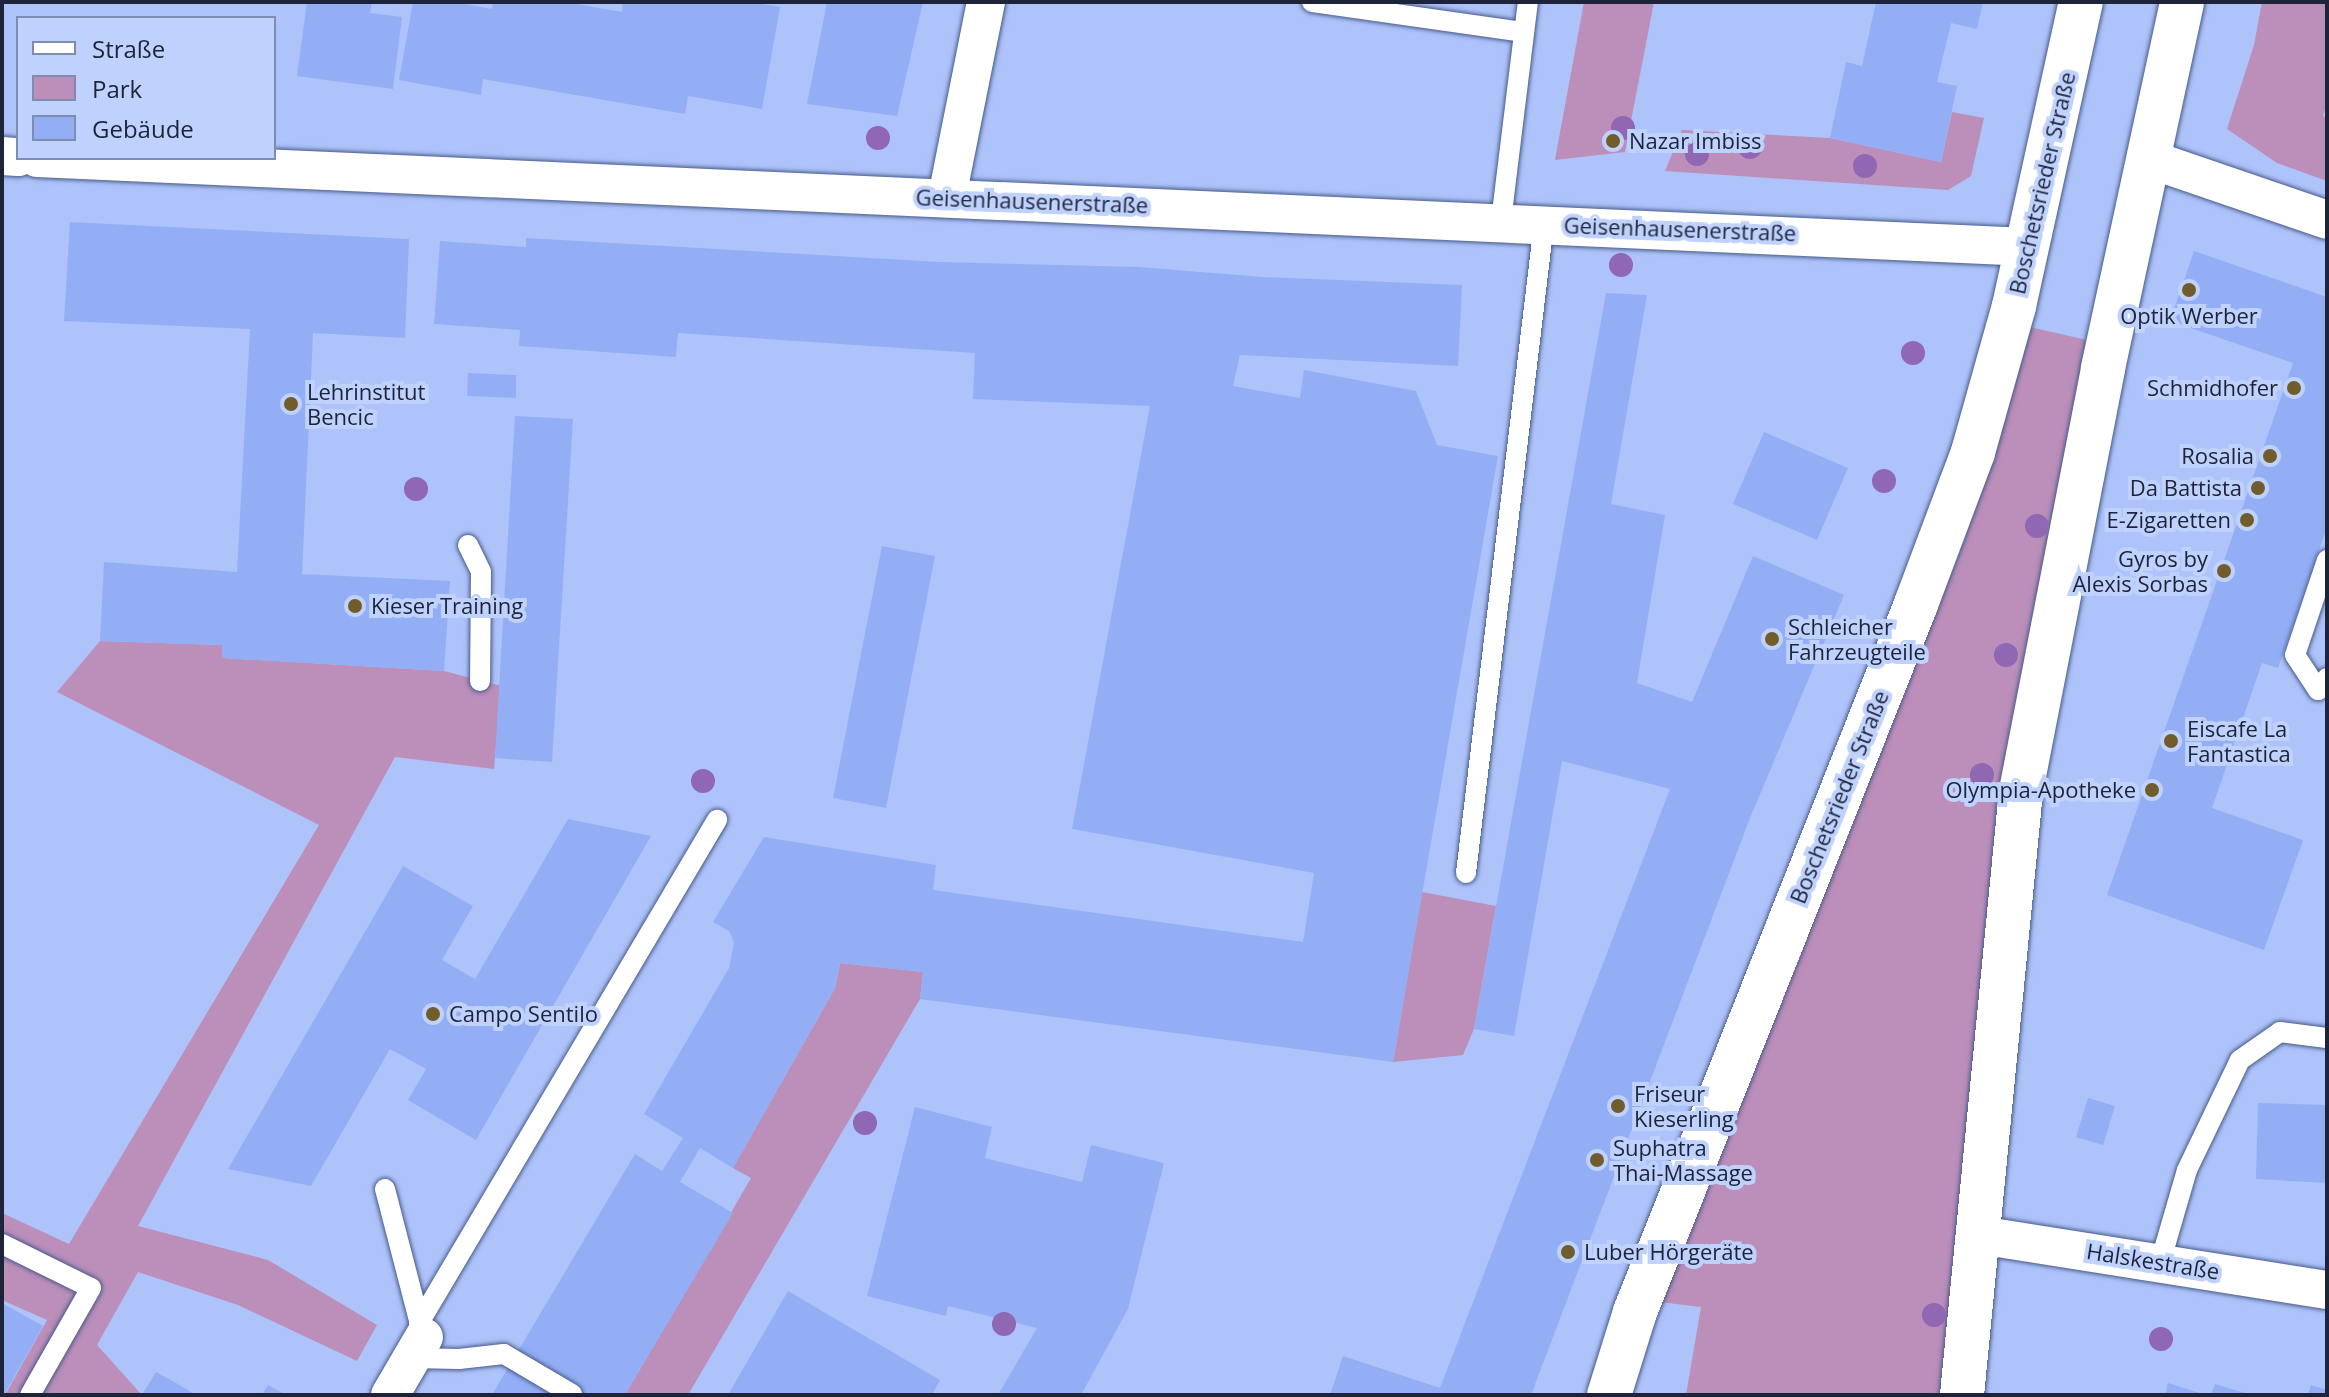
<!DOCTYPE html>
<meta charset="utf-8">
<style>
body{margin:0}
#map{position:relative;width:2329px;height:1397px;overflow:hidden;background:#aec3fa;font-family:"Open Sans",sans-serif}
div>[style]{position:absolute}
.green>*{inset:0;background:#bc8eba}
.building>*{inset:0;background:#93aef5}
.roads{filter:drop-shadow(0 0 2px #485a8a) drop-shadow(0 0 2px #485a8a)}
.service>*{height:20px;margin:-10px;padding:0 10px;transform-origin:10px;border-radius:10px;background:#fff}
.minor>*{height:38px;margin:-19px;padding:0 19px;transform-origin:19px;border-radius:19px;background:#fff}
.secondary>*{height:44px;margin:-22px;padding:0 22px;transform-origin:22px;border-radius:22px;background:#fff}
.trees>*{width:24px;height:24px;margin:-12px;border-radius:50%;background:#9067b2}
.dots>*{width:22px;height:22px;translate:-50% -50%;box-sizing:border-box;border:4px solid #bfd1fd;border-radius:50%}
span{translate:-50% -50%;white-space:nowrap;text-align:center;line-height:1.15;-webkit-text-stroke:8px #bfd1fd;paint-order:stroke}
.poi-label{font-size:22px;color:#1d2439}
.left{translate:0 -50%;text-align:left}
.right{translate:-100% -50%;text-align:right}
.street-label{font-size:22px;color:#1d2439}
.frame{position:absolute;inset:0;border:4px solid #1d2439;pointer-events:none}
.legend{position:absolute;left:16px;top:16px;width:260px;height:144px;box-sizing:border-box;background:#bfd1fd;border:2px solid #7e8caf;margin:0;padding:10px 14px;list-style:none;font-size:24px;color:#1d2439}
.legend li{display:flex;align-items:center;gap:16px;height:40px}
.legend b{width:40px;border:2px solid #7e8caf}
</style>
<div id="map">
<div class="green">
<div style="clip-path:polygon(1584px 2px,1654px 2px,1625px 152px,1555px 160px)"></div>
<div style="clip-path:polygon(2262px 2px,2327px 2px,2327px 103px,2323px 116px,2327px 118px,2327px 181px,2277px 163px,2227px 129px,2254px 45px)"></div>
<div style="clip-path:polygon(1952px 112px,1984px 118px,1971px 176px,1948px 190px,1665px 171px,1682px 130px,1830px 138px,1941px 162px)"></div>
<div style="clip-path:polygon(2030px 327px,2087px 340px,1942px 1395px,1686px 1395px,1701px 1307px,1660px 1302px,1963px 544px)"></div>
<div style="clip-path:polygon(100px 641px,222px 645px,223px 658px,444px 671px,501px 686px,494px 769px,395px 757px,138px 1226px,268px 1260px,377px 1325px,357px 1361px,238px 1305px,138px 1272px,97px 1345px,142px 1395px,5px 1395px,47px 1320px,2px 1300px,2px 1213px,69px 1244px,319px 825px,57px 692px)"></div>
<div style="clip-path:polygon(1422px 892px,1496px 906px,1474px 1029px,1463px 1055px,1393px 1062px)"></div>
<div style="clip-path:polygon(840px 963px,923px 972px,920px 999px,688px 1395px,625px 1395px,751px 1178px,733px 1168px,835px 988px)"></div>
</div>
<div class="building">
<div style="clip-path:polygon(307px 2px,372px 2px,370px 13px,402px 17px,393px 89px,297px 76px)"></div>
<div style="clip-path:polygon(413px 2px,453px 2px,492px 9px,493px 2px,565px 2px,622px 12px,623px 2px,750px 2px,780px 7px,762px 109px,688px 96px,685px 114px,483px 79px,481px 95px,399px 80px)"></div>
<div style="clip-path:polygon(827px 2px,923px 2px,897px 116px,807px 104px)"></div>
<div style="clip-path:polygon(1876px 2px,1983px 2px,1977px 29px,1951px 23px,1937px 82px,1957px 86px,1941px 162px,1830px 138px,1846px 62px,1862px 66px)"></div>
<div style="clip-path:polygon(70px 222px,409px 239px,405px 338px,313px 333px,302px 574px,450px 581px,444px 671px,222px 658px,222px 645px,100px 641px,104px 562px,237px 572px,250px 329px,64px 321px)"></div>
<div style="clip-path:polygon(526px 238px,940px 262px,1139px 267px,1262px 277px,1462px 285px,1458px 366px,1240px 355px,1233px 386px,1300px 398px,1304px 370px,1416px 391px,1437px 445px,1498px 456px,1393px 1062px,920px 999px,923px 972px,840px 963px,835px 988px,733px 1168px,700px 1148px,680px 1182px,733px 1213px,625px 1395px,492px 1395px,635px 1154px,662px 1171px,683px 1138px,644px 1114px,729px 968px,734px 943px,729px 931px,713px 922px,764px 837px,936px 865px,933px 890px,1303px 942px,1314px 873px,1072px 829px,1150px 406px,973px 399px,975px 353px,678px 333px,676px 357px,519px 346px,520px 330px,434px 324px,440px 241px,526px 247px)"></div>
<div style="clip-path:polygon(2194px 251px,2327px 297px,2327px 527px,2278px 668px,2262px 663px,2212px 808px,2303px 840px,2264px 950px,2107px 895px,2293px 363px,2170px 321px)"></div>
<div style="clip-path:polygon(1606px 293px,1647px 295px,1611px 504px,1665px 515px,1637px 683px,1692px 702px,1753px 556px,1844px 595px,1750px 818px,1531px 1395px,1330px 1395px,1343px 1356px,1440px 1388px,1670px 789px,1562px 761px,1514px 1036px,1474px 1029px)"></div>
<div style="clip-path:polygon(468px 373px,516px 375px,516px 398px,467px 396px)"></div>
<div style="clip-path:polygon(515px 416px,573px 419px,552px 762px,495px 758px)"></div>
<div style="clip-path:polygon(1764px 432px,1848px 468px,1817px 540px,1733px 504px)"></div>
<div style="clip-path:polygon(882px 546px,935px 556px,886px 808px,833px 798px)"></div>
<div style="clip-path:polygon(568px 819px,651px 836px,476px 1140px,408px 1100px,426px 1069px,390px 1049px,311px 1186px,228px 1169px,403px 866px,473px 906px,442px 960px,475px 979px)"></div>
<div style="clip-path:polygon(2088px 1098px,2115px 1106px,2103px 1145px,2076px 1137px)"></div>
<div style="clip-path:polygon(2258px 1103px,2327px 1105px,2327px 1183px,2256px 1179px)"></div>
<div style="clip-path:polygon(915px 1107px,992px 1127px,985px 1158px,1082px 1182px,1091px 1145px,1164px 1163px,1128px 1309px,1081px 1395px,998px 1395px,1037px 1328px,948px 1306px,946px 1316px,867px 1296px)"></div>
<div style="clip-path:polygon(788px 1291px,940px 1380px,932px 1395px,728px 1395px)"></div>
<div style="clip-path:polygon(2px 1303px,43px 1326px,4px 1395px,2px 1395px)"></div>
<div style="clip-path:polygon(156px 1372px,171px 1380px,196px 1395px,142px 1395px)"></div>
<div style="clip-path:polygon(2168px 1383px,2203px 1394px,2203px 1395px,2165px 1395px)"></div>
<div style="clip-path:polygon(2215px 1384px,2248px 1394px,2248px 1395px,2211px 1395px)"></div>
<div style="clip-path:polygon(268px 1385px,286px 1395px,262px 1395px)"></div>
<div style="clip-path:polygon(2311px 1385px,2327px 1390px,2327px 1395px,2308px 1395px)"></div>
</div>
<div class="roads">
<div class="service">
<div style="left:1312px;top:2px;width:213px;rotate:8.1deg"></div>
<div style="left:1501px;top:221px;width:221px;rotate:-83deg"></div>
<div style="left:468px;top:545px;width:30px;rotate:64deg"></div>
<div style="left:481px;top:572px;width:109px;rotate:90.5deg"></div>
<div style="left:2327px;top:560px;width:100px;rotate:108.6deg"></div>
<div style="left:2295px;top:655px;width:42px;rotate:56.7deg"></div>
<div style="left:2318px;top:690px;width:15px;rotate:-53deg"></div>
<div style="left:1466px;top:873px;width:654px;rotate:-83.15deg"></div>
<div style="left:385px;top:1189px;width:144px;rotate:75.5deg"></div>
<div style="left:2px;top:1244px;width:99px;rotate:26.3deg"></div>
<div style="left:91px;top:1288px;width:123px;rotate:119.7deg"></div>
<div style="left:2160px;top:1263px;width:97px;rotate:-73.8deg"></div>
<div style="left:2187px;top:1170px;width:122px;rotate:-64.3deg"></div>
<div style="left:2240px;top:1060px;width:49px;rotate:-35deg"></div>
<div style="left:2280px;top:1032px;width:47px;rotate:7.3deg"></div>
<div style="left:419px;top:1323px;width:585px;rotate:-59.36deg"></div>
<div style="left:411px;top:1358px;width:48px;rotate:1.2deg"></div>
<div style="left:459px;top:1359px;width:45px;rotate:-6.3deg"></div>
<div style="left:504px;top:1354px;width:79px;rotate:30.5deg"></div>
</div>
<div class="minor">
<div style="left:2px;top:156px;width:16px;rotate:4deg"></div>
<div style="left:37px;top:158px;width:1992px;rotate:2.56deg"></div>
<div style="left:2149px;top:159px;width:188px;rotate:18.9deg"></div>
<div style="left:947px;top:197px;width:199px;rotate:-78.7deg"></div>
<div style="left:1979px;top:1235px;width:352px;rotate:9deg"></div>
<div style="left:390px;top:1395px;width:67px;rotate:-59.6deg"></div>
</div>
<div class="secondary">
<div style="left:1609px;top:1395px;width:87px;rotate:-72.6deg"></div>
<div style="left:1635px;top:1312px;width:762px;rotate:-68.35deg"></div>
<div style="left:1916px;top:604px;width:162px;rotate:-69.4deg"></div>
<div style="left:1973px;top:452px;width:152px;rotate:-74.3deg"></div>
<div style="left:2014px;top:306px;width:311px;rotate:-77.6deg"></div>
<div style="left:1962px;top:1395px;width:607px;rotate:-84.42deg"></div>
<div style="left:2021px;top:791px;width:431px;rotate:-79deg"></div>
<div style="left:2103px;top:368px;width:374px;rotate:-77.8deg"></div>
</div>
</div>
<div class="trees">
<div style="left:1623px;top:128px"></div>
<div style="left:878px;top:138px"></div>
<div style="left:1750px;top:147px"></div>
<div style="left:1697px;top:154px"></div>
<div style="left:1865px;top:166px"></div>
<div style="left:1621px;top:265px"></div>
<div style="left:1913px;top:353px"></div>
<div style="left:1884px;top:481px"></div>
<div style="left:416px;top:489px"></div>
<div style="left:2037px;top:526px"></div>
<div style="left:2006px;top:655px"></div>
<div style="left:1982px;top:775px"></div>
<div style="left:703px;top:781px"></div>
<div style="left:865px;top:1123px"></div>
<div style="left:1934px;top:1315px"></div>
<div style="left:1004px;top:1324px"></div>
<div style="left:2161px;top:1339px"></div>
</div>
<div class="dots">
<div style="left:1613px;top:141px;background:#715d2c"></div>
<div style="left:2189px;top:290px;background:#715d2c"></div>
<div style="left:2294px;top:388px;background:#715d2c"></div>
<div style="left:291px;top:404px;background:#715d2c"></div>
<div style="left:2270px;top:456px;background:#715d2c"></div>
<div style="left:2258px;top:488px;background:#715d2c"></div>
<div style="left:2247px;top:520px;background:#715d2c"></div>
<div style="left:2224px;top:571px;background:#715d2c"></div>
<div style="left:355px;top:606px;background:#715d2c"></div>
<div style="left:1772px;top:639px;background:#715d2c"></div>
<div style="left:2171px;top:741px;background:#715d2c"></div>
<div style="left:2152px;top:790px;background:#715d2c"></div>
<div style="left:433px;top:1014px;background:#715d2c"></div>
<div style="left:1618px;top:1106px;background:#715d2c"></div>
<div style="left:1597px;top:1160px;background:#715d2c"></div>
<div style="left:1568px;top:1252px;background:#715d2c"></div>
</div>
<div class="poi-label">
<span class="left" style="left:1629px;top:141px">Nazar Imbiss</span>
<span style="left:2189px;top:316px">Optik Werber</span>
<span class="right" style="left:2278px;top:388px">Schmidhofer</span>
<span class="left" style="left:307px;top:404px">Lehrinstitut<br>Bencic</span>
<span class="right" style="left:2254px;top:456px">Rosalia</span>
<span class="right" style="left:2242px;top:488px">Da Battista</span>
<span class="right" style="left:2231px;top:520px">E-Zigaretten</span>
<span class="right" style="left:2208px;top:571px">Gyros by<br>Alexis Sorbas</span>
<span class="left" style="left:371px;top:606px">Kieser Training</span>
<span class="left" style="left:1788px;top:639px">Schleicher<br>Fahrzeugteile</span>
<span class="left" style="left:2187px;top:741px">Eiscafe La<br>Fantastica</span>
<span class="right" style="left:2136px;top:790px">Olympia-Apotheke</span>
<span class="left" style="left:449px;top:1014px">Campo Sentilo</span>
<span class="left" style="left:1634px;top:1106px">Friseur<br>Kieserling</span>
<span class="left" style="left:1613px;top:1160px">Suphatra<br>Thai-Massage</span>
<span class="left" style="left:1584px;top:1252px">Luber Hörgeräte</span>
</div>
<div class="street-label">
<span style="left:2042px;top:183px;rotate:-77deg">Boschetsrieder Straße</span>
<span style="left:1032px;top:201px;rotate:2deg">Geisenhausenerstraße</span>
<span style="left:1680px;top:229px;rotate:2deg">Geisenhausenerstraße</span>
<span style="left:1839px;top:797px;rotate:-68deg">Boschetsrieder Straße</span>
<span style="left:2153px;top:1261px;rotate:9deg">Halskestraße</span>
</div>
<div class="frame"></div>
<ul class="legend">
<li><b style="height:10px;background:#fff"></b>Straße</li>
<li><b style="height:22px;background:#bc8eba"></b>Park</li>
<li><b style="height:22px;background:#93aef5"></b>Gebäude</li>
</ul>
</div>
